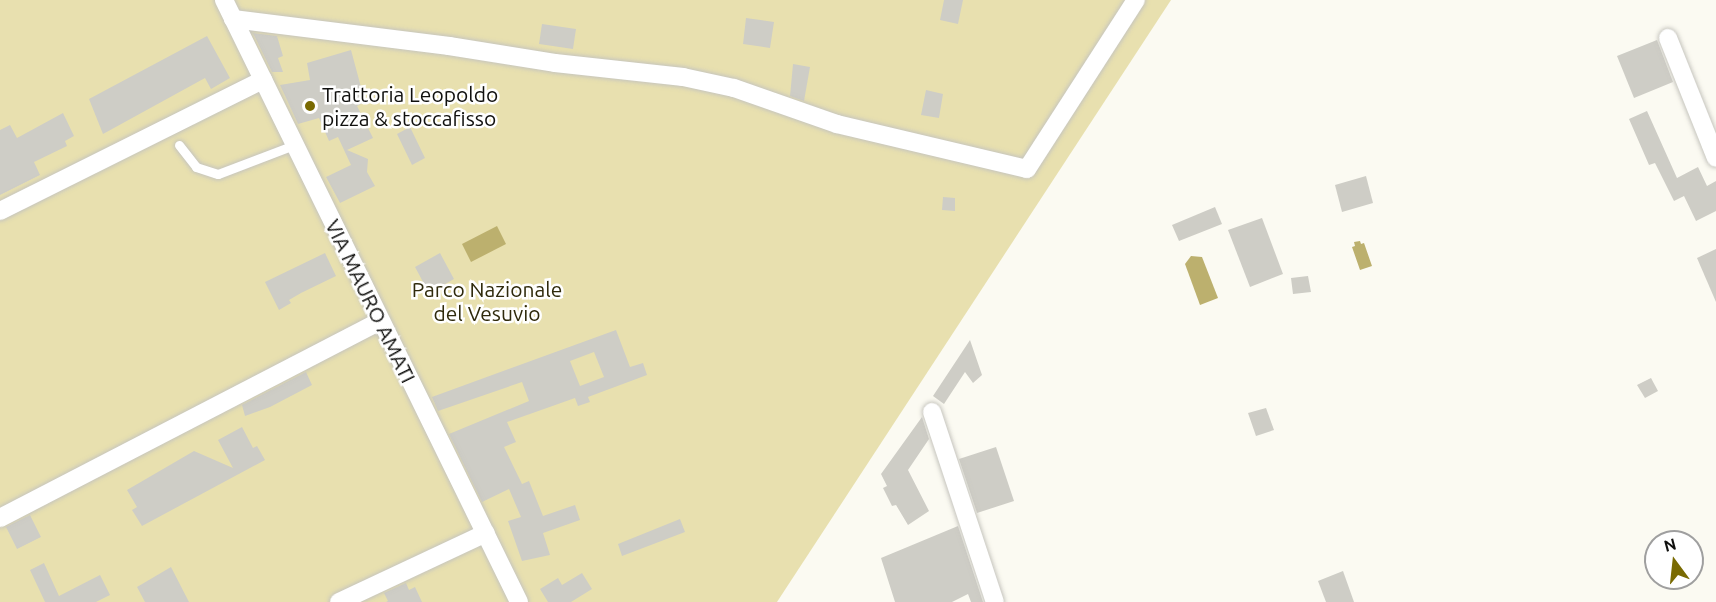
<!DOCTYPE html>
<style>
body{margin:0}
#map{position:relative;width:1716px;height:602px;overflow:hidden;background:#fbfaf2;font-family:Ubuntu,sans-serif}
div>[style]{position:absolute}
.green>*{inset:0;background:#e8e0af}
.water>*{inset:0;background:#bcb06e}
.building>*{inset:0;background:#cecdc6}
.roads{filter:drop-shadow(0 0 2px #c6c5be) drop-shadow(0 0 2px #c6c5be)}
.service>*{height:9px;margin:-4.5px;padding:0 4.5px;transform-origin:4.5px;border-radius:4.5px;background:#fff}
.minor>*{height:18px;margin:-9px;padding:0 9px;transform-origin:9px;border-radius:9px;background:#fff}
.dots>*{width:16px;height:16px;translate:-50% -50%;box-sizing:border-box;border:3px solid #fff;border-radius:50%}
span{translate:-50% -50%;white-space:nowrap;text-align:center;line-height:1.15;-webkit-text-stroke:5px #fff;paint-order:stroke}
.poi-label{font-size:21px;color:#10100e}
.left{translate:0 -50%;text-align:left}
.park-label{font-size:21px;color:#2f2a0c}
.street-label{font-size:21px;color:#10100e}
.north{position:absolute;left:1644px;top:530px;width:60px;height:60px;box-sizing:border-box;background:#fff;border:2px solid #9f9f9f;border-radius:50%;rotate:345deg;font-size:16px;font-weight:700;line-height:24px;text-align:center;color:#10100e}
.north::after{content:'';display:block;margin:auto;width:21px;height:27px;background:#796a02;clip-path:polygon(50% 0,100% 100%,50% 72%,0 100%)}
</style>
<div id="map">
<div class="green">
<div style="clip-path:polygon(0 0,1171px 0,777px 602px,0 602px)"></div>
</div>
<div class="water">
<div style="clip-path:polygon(497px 226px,506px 244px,471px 262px,462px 244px)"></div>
<div style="clip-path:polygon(1360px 241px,1361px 244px,1364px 243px,1372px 266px,1360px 270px,1352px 247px,1355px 246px,1354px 242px)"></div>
<div style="clip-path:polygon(1191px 256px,1202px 257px,1218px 298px,1200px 305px,1185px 264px)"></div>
</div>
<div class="building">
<div style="clip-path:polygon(944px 0,963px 0,958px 24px,940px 20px)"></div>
<div style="clip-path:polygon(746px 18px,774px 22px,770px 48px,743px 44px)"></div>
<div style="clip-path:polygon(542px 24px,576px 29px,573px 49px,539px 44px)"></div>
<div style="clip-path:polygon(253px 33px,277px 36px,283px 56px,278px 58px,283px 72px,272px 72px)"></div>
<div style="clip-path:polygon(207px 36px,230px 78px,211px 89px,205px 78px,103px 134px,89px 99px)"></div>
<div style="clip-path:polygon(1657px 40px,1673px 82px,1634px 98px,1617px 56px)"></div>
<div style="clip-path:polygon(351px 50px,365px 102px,357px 106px,373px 138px,347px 150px,368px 159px,367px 172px,375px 186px,340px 203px,326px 177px,351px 165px,338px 137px,329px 141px,319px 118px,298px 124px,280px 85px,310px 80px,307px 63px)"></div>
<div style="clip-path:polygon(793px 64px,810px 67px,804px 101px,790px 96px)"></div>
<div style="clip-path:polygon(926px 90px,943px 94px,939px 118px,921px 115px)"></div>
<div style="clip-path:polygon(1647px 111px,1677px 178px,1698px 167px,1707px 186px,1716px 181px,1716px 211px,1696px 221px,1684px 196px,1674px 201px,1655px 163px,1649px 165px,1629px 119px)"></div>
<div style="clip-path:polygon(63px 113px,74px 136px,65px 141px,67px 146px,34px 162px,40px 175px,0 195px,0 130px,10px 125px,17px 138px)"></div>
<div style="clip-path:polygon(410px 127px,425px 158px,412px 165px,397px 134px)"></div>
<div style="clip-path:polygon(1366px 176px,1373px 203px,1342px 212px,1335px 185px)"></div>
<div style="clip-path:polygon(943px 197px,955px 198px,955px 211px,942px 210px)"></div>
<div style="clip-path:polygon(1215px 207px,1222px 224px,1179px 241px,1172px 225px)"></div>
<div style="clip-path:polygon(1262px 218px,1283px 274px,1250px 287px,1228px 230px)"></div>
<div style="clip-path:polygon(1716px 249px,1716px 302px,1697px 258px)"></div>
<div style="clip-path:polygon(325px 253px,336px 276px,301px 293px,289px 300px,291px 303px,279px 310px,265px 282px)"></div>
<div style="clip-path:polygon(440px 253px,454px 279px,429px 293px,415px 267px)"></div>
<div style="clip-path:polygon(1308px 276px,1311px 292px,1293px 294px,1291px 278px)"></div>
<div style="clip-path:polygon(evenodd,616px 330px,630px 367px,643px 363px,647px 375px,588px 397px,590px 402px,578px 406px,575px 398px,507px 422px,516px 442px,504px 447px,522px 484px,529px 481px,543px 516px,575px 505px,580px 520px,543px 533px,550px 555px,522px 561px,508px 521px,521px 517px,509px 489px,482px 502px,449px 434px,529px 401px,522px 382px,438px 411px,432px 397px,616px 330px,594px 352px,604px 377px,580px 386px,570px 361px,594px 352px)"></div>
<div style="clip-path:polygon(970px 340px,982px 375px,973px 383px,965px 372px,944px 404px,933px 396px)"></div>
<div style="clip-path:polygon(306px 372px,312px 385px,270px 407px,245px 416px,242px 405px)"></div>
<div style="clip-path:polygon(1651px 378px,1658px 391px,1645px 398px,1637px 385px)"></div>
<div style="clip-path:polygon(1266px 408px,1274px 430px,1256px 436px,1248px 413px)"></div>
<div style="clip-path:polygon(922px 417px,929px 439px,908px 470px,929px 511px,908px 525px,896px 505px,892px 506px,883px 488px,887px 486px,881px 474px)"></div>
<div style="clip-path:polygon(242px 427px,253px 448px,257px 446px,265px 460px,142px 526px,132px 510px,137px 507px,127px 490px,194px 451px,233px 468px,218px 440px)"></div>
<div style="clip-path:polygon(996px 447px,1014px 501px,977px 513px,959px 459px)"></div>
<div style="clip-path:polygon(30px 515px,41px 537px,17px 549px,6px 527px)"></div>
<div style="clip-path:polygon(680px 519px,685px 532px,622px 556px,618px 544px)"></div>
<div style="clip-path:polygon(958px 526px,983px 602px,971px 602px,968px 594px,952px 602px,895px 602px,881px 558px)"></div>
<div style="clip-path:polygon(44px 563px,59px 596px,100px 575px,110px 595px,96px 602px,45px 602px,30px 570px)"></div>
<div style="clip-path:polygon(171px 567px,189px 602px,145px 602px,137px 587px)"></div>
<div style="clip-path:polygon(1343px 571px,1354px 602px,1326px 602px,1318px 581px)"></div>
<div style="clip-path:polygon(582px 573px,592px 589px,571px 602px,548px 602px,540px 589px,558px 578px,562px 585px)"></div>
<div style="clip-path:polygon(406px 583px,409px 590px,415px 587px,422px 602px,386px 602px,388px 601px,384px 593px)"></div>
</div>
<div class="roads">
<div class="service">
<div style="left:179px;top:145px;width:28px;rotate:52deg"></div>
<div style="left:196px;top:167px;width:23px;rotate:18deg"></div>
<div style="left:218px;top:174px;width:81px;rotate:-20.9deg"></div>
</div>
<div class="minor">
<div style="left:224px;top:0;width:670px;rotate:63.89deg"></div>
<div style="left:233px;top:19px;width:218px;rotate:7.1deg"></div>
<div style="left:449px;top:46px;width:107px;rotate:9.1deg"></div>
<div style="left:555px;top:63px;width:129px;rotate:6.2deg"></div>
<div style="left:683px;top:77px;width:52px;rotate:12.2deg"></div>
<div style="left:734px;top:88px;width:109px;rotate:19.3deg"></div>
<div style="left:837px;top:124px;width:195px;rotate:13.3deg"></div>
<div style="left:1027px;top:169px;width:201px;rotate:-57.2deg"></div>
<div style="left:1668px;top:38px;width:129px;rotate:68.2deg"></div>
<div style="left:0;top:211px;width:294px;rotate:-26.5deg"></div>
<div style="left:932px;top:412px;width:200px;rotate:71.7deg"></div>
<div style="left:0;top:518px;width:428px;rotate:-27.4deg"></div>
<div style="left:339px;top:602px;width:162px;rotate:-25.1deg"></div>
</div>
</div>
<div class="dots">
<div style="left:310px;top:106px;background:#796a02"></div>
</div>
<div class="poi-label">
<span class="left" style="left:322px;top:106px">Trattoria Leopoldo<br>pizza &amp; stoccafisso</span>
</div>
<div class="park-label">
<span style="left:487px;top:301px">Parco Nazionale<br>del Vesuvio</span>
</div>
<div class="street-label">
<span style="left:371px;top:301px;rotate:64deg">VIA MAURO AMATI</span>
</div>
<div class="north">N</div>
</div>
